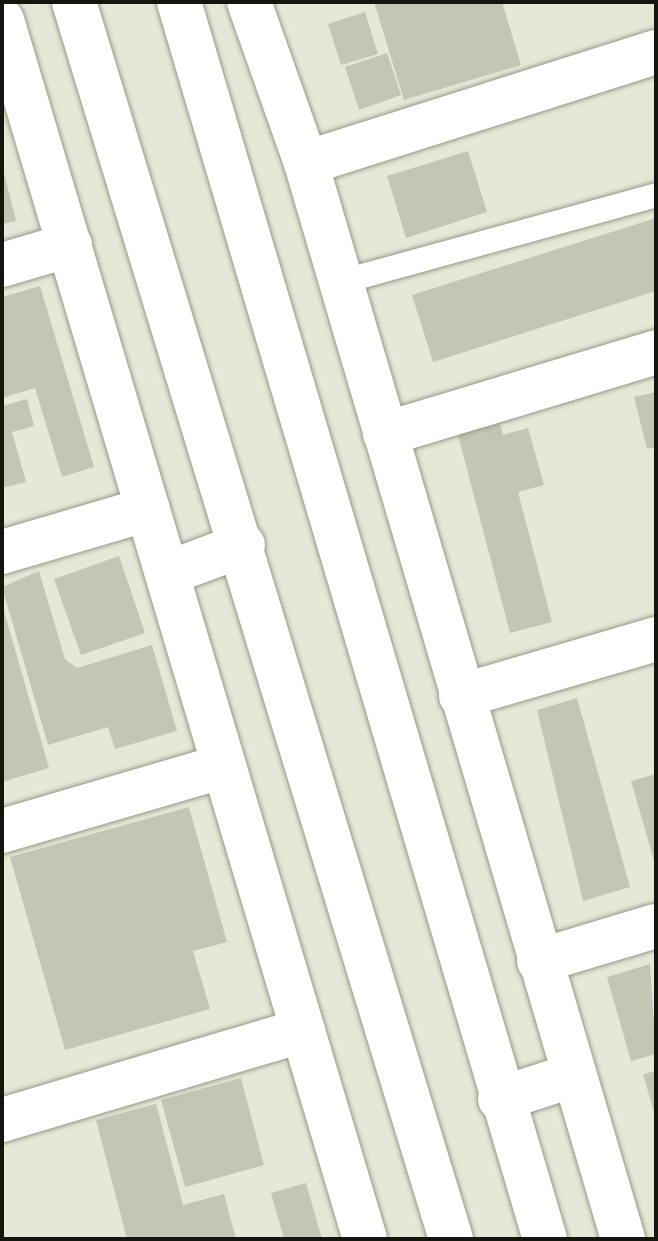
<!DOCTYPE html>
<style>
body{margin:0}
#map{position:relative;width:658px;height:1241px;overflow:hidden;background:#e6e7d6;font-family:"Fira Sans",sans-serif}
div>[style]{position:absolute}
.building>*{inset:0;background:#c5c5b5}
.roads{filter:drop-shadow(0 0 2px #989889) drop-shadow(0 0 2px #989889)}
.lane>*{height:24px;margin:-12px;padding:0 12px;transform-origin:12px;border-radius:12px;background:#fff}
.street>*{height:44px;margin:-22px;padding:0 22px;transform-origin:22px;border-radius:22px;background:#fff}
.secondary>*{height:44px;margin:-22px;padding:0 22px;transform-origin:22px;border-radius:22px;background:#fff}
span{translate:-50% -50%;white-space:nowrap;text-align:center;line-height:1.15;-webkit-text-stroke:8px #f3f4e3;paint-order:stroke}
.frame{position:absolute;inset:0;border:4px solid #15150f;pointer-events:none}
</style>
<div id="map">
<div class="building">
<div style="clip-path:polygon(374px 2px,502px 2px,521px 65px,404px 100px)"></div>
<div style="clip-path:polygon(365px 12px,378px 54px,341px 65px,328px 24px)"></div>
<div style="clip-path:polygon(387px 53px,401px 95px,359px 110px,345px 67px)"></div>
<div style="clip-path:polygon(468px 151px,487px 212px,406px 238px,387px 176px)"></div>
<div style="clip-path:polygon(2px 165px,16px 221px,2px 224px)"></div>
<div style="clip-path:polygon(656px 218px,656px 291px,433px 362px,412px 295px)"></div>
<div style="clip-path:polygon(40px 286px,94px 467px,62px 477px,35px 388px,2px 398px,2px 297px)"></div>
<div style="clip-path:polygon(656px 392px,656px 447px,647px 449px,634px 397px)"></div>
<div style="clip-path:polygon(27px 399px,34px 426px,12px 432px,26px 482px,2px 488px,2px 406px)"></div>
<div style="clip-path:polygon(500px 423px,503px 435px,528px 428px,544px 485px,518px 492px,552px 622px,510px 633px,458px 435px)"></div>
<div style="clip-path:polygon(119px 556px,145px 633px,81px 655px,54px 579px)"></div>
<div style="clip-path:polygon(39px 571px,65px 659px,77px 668px,152px 645px,177px 731px,115px 749px,108px 727px,48px 745px,2px 587px)"></div>
<div style="clip-path:polygon(2px 604px,49px 768px,2px 782px)"></div>
<div style="clip-path:polygon(577px 698px,630px 887px,583px 901px,537px 710px)"></div>
<div style="clip-path:polygon(656px 774px,656px 864px,655px 864px,631px 781px)"></div>
<div style="clip-path:polygon(189px 807px,227px 942px,193px 951px,210px 1009px,65px 1050px,10px 857px)"></div>
<div style="clip-path:polygon(650px 964px,656px 1054px,631px 1061px,607px 977px)"></div>
<div style="clip-path:polygon(656px 1071px,656px 1116px,655px 1116px,643px 1074px)"></div>
<div style="clip-path:polygon(241px 1078px,264px 1165px,185px 1187px,161px 1100px)"></div>
<div style="clip-path:polygon(156px 1104px,183px 1205px,224px 1194px,236px 1239px,127px 1239px,96px 1120px)"></div>
<div style="clip-path:polygon(306px 1183px,322px 1239px,284px 1239px,271px 1193px)"></div>
</div>
<div class="roads">
<div class="lane">
<div style="left:341px;top:282px;width:327px;rotate:-15.4deg"></div>
</div>
<div class="street">
<div style="left:249px;top:2px;width:171px;rotate:70.5deg"></div>
<div style="left:306px;top:163px;width:1122px;rotate:73.58deg"></div>
<div style="left:2px;top:20px;width:1272px;rotate:73.42deg"></div>
<div style="left:306px;top:163px;width:367px;rotate:-17.6deg"></div>
<div style="left:2px;top:265px;width:71px;rotate:-16.4deg"></div>
<div style="left:385px;top:434px;width:283px;rotate:-16.8deg"></div>
<div style="left:2px;top:552px;width:152px;rotate:-16.4deg"></div>
<div style="left:461px;top:696px;width:203px;rotate:-16.3deg"></div>
<div style="left:2px;top:831px;width:231px;rotate:-16.3deg"></div>
<div style="left:539px;top:961px;width:122px;rotate:-16.7deg"></div>
<div style="left:2px;top:1120px;width:314px;rotate:-16.6deg"></div>
</div>
<div class="secondary">
<div style="left:74px;top:2px;width:1293px;rotate:73.05deg"></div>
<div style="left:179px;top:2px;width:1290px;rotate:73.52deg"></div>
<div style="left:168px;top:573px;width:80px;rotate:-20.5deg"></div>
<div style="left:500px;top:1099px;width:78px;rotate:-18deg"></div>
</div>
</div>
<div class="frame"></div>
</div>
